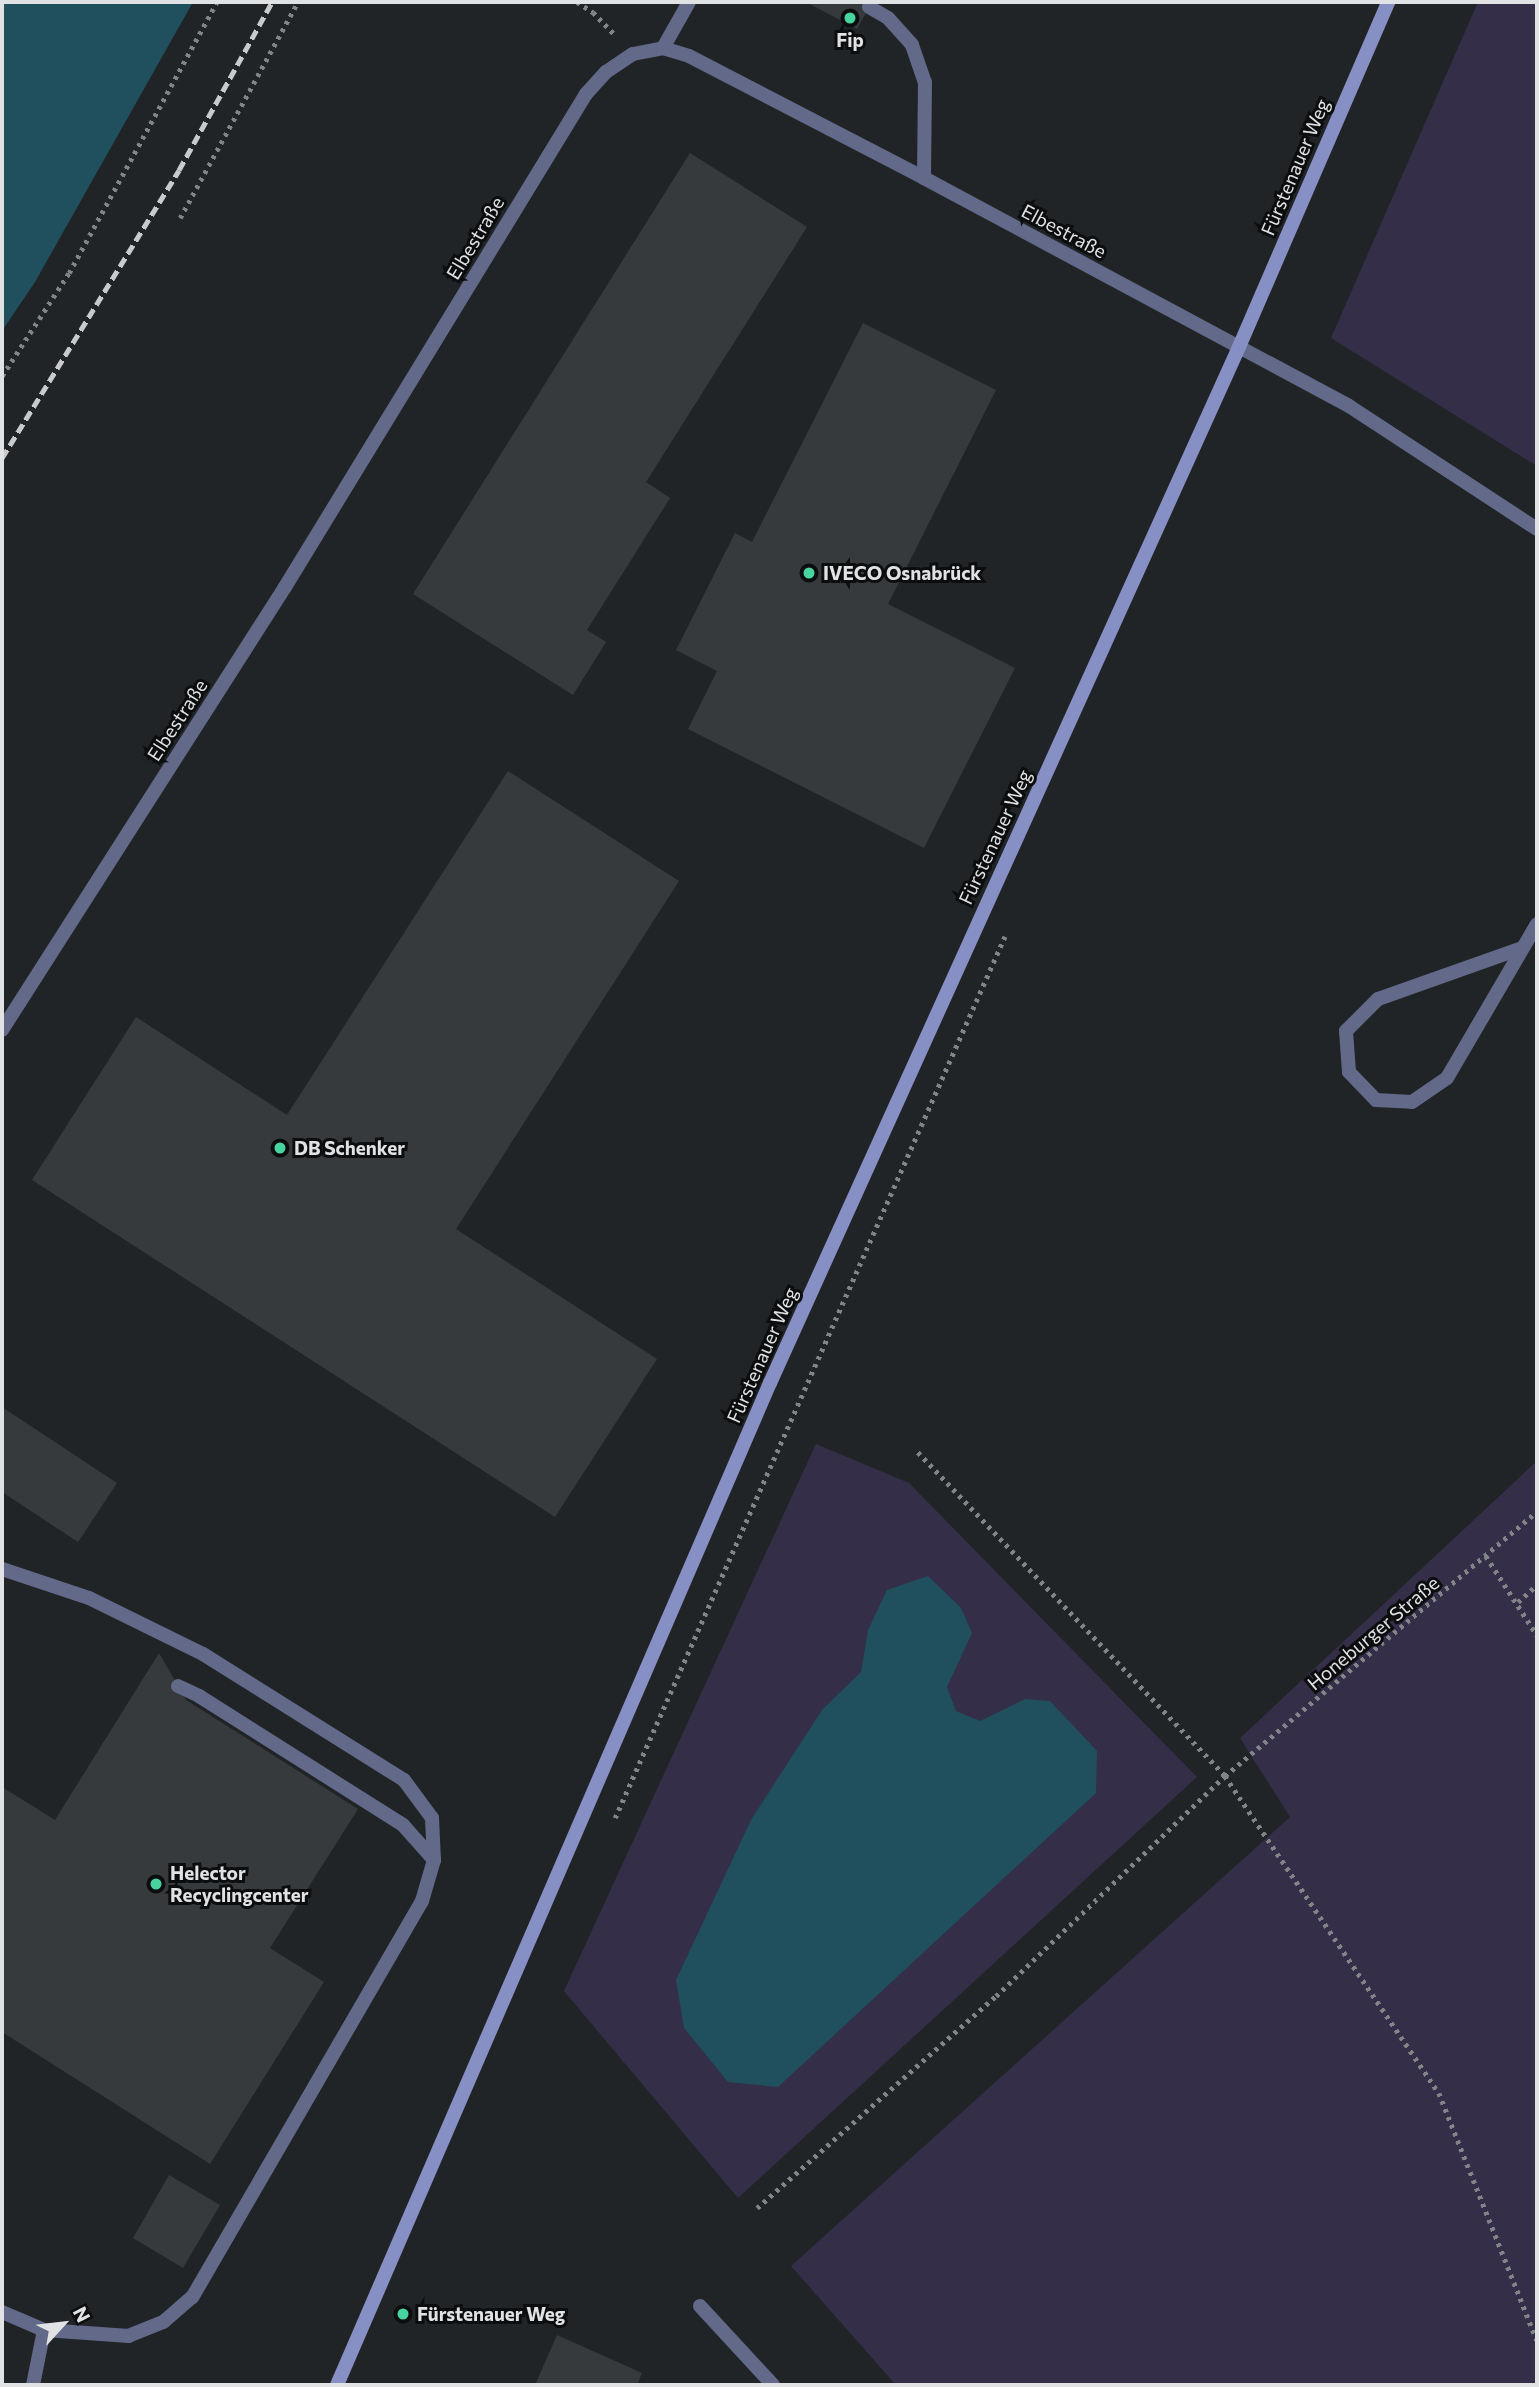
<!DOCTYPE html>
<meta charset="utf-8">
<style>
body{margin:0}
#map{position:relative;width:1539px;height:2387px;overflow:hidden;background:#212427;font-family:Commissioner,sans-serif}
div>[style]{position:absolute}
.green>*{inset:0;background:#342e48}
.water>*{inset:0;background:#204f5d}
.building>*{inset:0;background:#363a3d}
.path>*{height:4.5px;margin-top:-2.25px;transform-origin:0;background:repeating-linear-gradient(90deg,#828487 0 3.5px,transparent 0 8.5px)}
.lane>*{height:14px;margin:-7px;padding:0 7px;transform-origin:7px;border-radius:7px;background:#626989}
.street>*{height:14px;margin:-7px;padding:0 7px;transform-origin:7px;border-radius:7px;background:#626989}
.secondary>*{height:14px;margin:-7px;padding:0 7px;transform-origin:7px;border-radius:7px;background:#8690c4}
.rail>*{height:5px;margin-top:-2.5px;transform-origin:0;background:repeating-linear-gradient(90deg,#c8cacc 0 10px,transparent 0 15px)}
.dots>*{width:19px;height:19px;translate:-50% -50%;box-sizing:border-box;border:4px solid #0c0d0e;border-radius:50%}
span{translate:-50% -50%;white-space:nowrap;text-align:center;line-height:1.15;-webkit-text-stroke:6px #0c0d0e;paint-order:stroke}
.poi-label{font-size:19px;color:#e1e2e4;font-weight:700}
.left{translate:0 -50%;text-align:left}
.street-label{font-size:19px;color:#e1e2e4}
.frame{position:absolute;inset:0;border:4px solid #e1e2e4;pointer-events:none}
.north{position:absolute;left:28px;top:2289px;width:70px;height:70px;-webkit-text-stroke:5px #0c0d0e;paint-order:stroke;rotate:63deg;font-size:19px;font-weight:700;line-height:28px;text-align:center;color:#e1e2e4}
.north::after{content:'';display:block;margin:auto;width:24px;height:32px;background:#e1e2e4;clip-path:polygon(50% 0,100% 100%,50% 72%,0 100%)}
</style>
<div id="map">
<div class="green">
<div style="clip-path:polygon(1478px 2px,1537px 2px,1537px 466px,1331px 338px)"></div>
<div style="clip-path:polygon(816px 1444px,909px 1483px,1197px 1777px,738px 2198px,564px 1991px)"></div>
<div style="clip-path:polygon(1537px 1461px,1537px 2385px,896px 2385px,791px 2266px,1290px 1817px,1240px 1738px)"></div>
</div>
<div class="water">
<div style="clip-path:polygon(2px 2px,193px 2px,35px 282px,2px 331px)"></div>
<div style="clip-path:polygon(928px 1576px,961px 1608px,972px 1633px,947px 1687px,956px 1711px,980px 1721px,1025px 1699px,1050px 1701px,1097px 1751px,1096px 1793px,778px 2087px,728px 2082px,684px 2028px,676px 1980px,751px 1820px,822px 1710px,861px 1672px,868px 1630px,887px 1590px)"></div>
</div>
<div class="building">
<div style="clip-path:polygon(806px 2px,872px 2px,857px 29px)"></div>
<div style="clip-path:polygon(690px 153px,807px 227px,646px 482px,670px 498px,587px 630px,606px 642px,573px 695px,413px 594px)"></div>
<div style="clip-path:polygon(863px 323px,996px 390px,888px 604px,1015px 668px,924px 848px,688px 729px,717px 671px,676px 650px,735px 533px,752px 542px)"></div>
<div style="clip-path:polygon(508px 771px,679px 881px,456px 1229px,657px 1359px,555px 1517px,32px 1180px,136px 1017px,287px 1115px)"></div>
<div style="clip-path:polygon(2px 1407px,117px 1483px,78px 1542px,2px 1492px)"></div>
<div style="clip-path:polygon(159px 1653px,186px 1700px,358px 1809px,270px 1948px,324px 1982px,210px 2164px,2px 2032px,2px 1787px,55px 1820px)"></div>
<div style="clip-path:polygon(169px 2175px,220px 2205px,183px 2268px,133px 2238px)"></div>
<div style="clip-path:polygon(557px 2335px,642px 2373px,637px 2385px,535px 2385px)"></div>
</div>
<div class="path">
<div style="left:577px;top:2px;width:19px;rotate:32deg"></div>
<div style="left:593px;top:12px;width:33px;rotate:46deg"></div>
<div style="left:180px;top:218px;width:246px;rotate:-61.4deg"></div>
<div style="left:2px;top:376px;width:123px;rotate:-57deg"></div>
<div style="left:69px;top:273px;width:309px;rotate:-61.4deg"></div>
<div style="left:918px;top:1452px;width:446px;rotate:46.5deg"></div>
<div style="left:1225px;top:1776px;width:382px;rotate:56deg"></div>
<div style="left:1439px;top:2093px;width:266px;rotate:68.4deg"></div>
<div style="left:1486px;top:1556px;width:94px;rotate:57.2deg"></div>
<div style="left:1518px;top:1602px;width:25px;rotate:-42deg"></div>
<div style="left:615px;top:1818px;width:964px;rotate:-66.15deg"></div>
<div style="left:757px;top:2208px;width:319px;rotate:-41.6deg"></div>
<div style="left:996px;top:1996px;width:318px;rotate:-43.9deg"></div>
<div style="left:1225px;top:1776px;width:409px;rotate:-40.3deg"></div>
</div>
<div class="lane">
<div style="left:869px;top:7px;width:22px;rotate:30deg"></div>
<div style="left:888px;top:18px;width:36px;rotate:48deg"></div>
<div style="left:912px;top:45px;width:39px;rotate:71deg"></div>
<div style="left:925px;top:82px;width:96px;rotate:90.6deg"></div>
<div style="left:663px;top:48px;width:53px;rotate:-60.5deg"></div>
<div style="left:2px;top:1569px;width:92px;rotate:18.4deg"></div>
<div style="left:89px;top:1598px;width:127px;rotate:26.2deg"></div>
<div style="left:203px;top:1654px;width:237px;rotate:32.1deg"></div>
<div style="left:404px;top:1780px;width:47px;rotate:53.6deg"></div>
<div style="left:432px;top:1818px;width:42px;rotate:87.3deg"></div>
<div style="left:434px;top:1860px;width:43px;rotate:106.3deg"></div>
<div style="left:422px;top:1901px;width:458px;rotate:120.1deg"></div>
<div style="left:192px;top:2297px;width:38px;rotate:139deg"></div>
<div style="left:163px;top:2322px;width:37px;rotate:158deg"></div>
<div style="left:129px;top:2336px;width:85px;rotate:-176deg"></div>
<div style="left:44px;top:2330px;width:46px;rotate:-156.8deg"></div>
<div style="left:178px;top:1686px;width:23px;rotate:25deg"></div>
<div style="left:199px;top:1696px;width:241px;rotate:32.3deg"></div>
<div style="left:403px;top:1825px;width:47px;rotate:48.5deg"></div>
<div style="left:700px;top:2306px;width:108px;rotate:47.3deg"></div>
<div style="left:33px;top:2385px;width:56px;rotate:-78.7deg"></div>
</div>
<div class="street">
<div style="left:1522px;top:948px;width:153px;rotate:160.5deg"></div>
<div style="left:1378px;top:999px;width:45px;rotate:135deg"></div>
<div style="left:1346px;top:1031px;width:41px;rotate:85.8deg"></div>
<div style="left:1349px;top:1072px;width:39px;rotate:46deg"></div>
<div style="left:1376px;top:1100px;width:36px;rotate:3deg"></div>
<div style="left:1412px;top:1102px;width:42px;rotate:-34.4deg"></div>
<div style="left:1447px;top:1078px;width:178px;rotate:-59.7deg"></div>
<div style="left:2px;top:1030px;width:526px;rotate:-57.43deg"></div>
<div style="left:285px;top:587px;width:578px;rotate:-58.59deg"></div>
<div style="left:586px;top:94px;width:30px;rotate:-48deg"></div>
<div style="left:606px;top:72px;width:32px;rotate:-34deg"></div>
<div style="left:633px;top:54px;width:31px;rotate:-11deg"></div>
<div style="left:663px;top:48px;width:27px;rotate:17deg"></div>
<div style="left:689px;top:56px;width:265px;rotate:27.4deg"></div>
<div style="left:924px;top:178px;width:482px;rotate:28.2deg"></div>
<div style="left:1349px;top:406px;width:225px;rotate:33.2deg"></div>
</div>
<div class="secondary">
<div style="left:337px;top:2385px;width:1092px;rotate:-66.63deg"></div>
<div style="left:770px;top:1383px;width:1137px;rotate:-65.64deg"></div>
<div style="left:1239px;top:347px;width:376px;rotate:-66.6deg"></div>
</div>
<div class="rail">
<div style="left:2px;top:458px;width:338px;rotate:-58.4deg"></div>
<div style="left:179px;top:170px;width:192px;rotate:-61deg"></div>
</div>
<div class="dots">
<div style="left:850px;top:18px;background:#47d49e"></div>
<div style="left:809px;top:573px;background:#47d49e"></div>
<div style="left:280px;top:1148px;background:#47d49e"></div>
<div style="left:156px;top:1884px;background:#47d49e"></div>
<div style="left:403px;top:2314px;background:#47d49e"></div>
</div>
<div class="poi-label">
<span style="left:850px;top:40px">Fip</span>
<span class="left" style="left:823px;top:573px">IVECO Osnabrück</span>
<span class="left" style="left:294px;top:1148px">DB Schenker</span>
<span class="left" style="left:170px;top:1884px">Helector<br>Recyclingcenter</span>
<span class="left" style="left:417px;top:2314px">Fürstenauer Weg</span>
</div>
<div class="street-label">
<span style="left:1295px;top:167px;rotate:-67deg">Fürstenauer Weg</span>
<span style="left:1064px;top:231px;rotate:28deg">Elbestraße</span>
<span style="left:475px;top:238px;rotate:-59deg">Elbestraße</span>
<span style="left:177px;top:720px;rotate:-57deg">Elbestraße</span>
<span style="left:995px;top:837px;rotate:-65deg">Fürstenauer Weg</span>
<span style="left:762px;top:1355px;rotate:-66deg">Fürstenauer Weg</span>
<span style="left:1373px;top:1633px;rotate:-40deg">Honeburger Straße</span>
</div>
<div class="frame"></div>
<div class="north">N</div>
</div>
